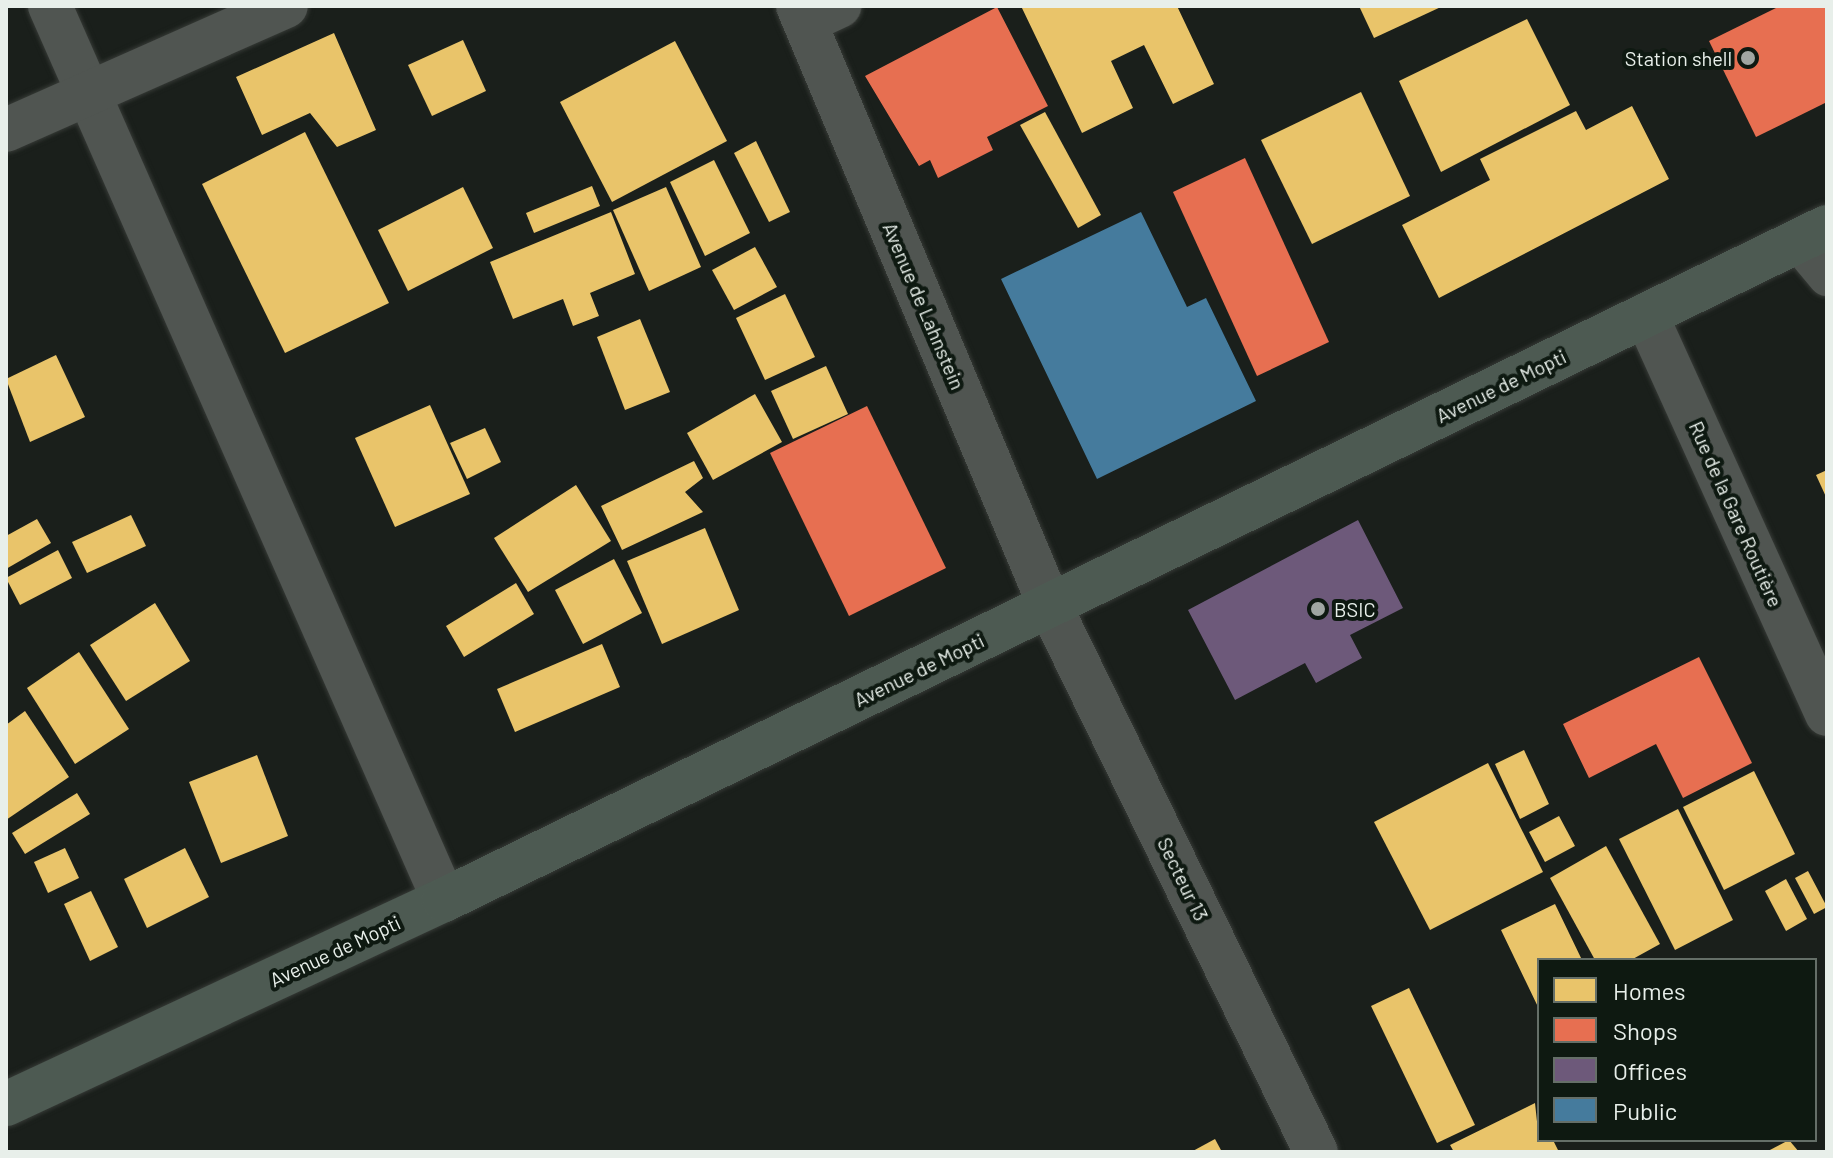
<!DOCTYPE html>
<meta charset="utf-8">
<style>
body{margin:0}
#map{position:relative;width:1833px;height:1158px;overflow:hidden;background:#1a1f1b;font-family:Barlow,sans-serif}
div>[style]{position:absolute}
.homes>*{inset:0;background:#e9c46a}
.shops>*{inset:0;background:#e76f51}
.offices>*{inset:0;background:#6d597a}
.public>*{inset:0;background:#457b9d}
.roads{filter:drop-shadow(0 0 2px #363a36) drop-shadow(0 0 2px #363a36)}
.service>*{height:38px;margin:-19px;padding:0 19px;transform-origin:19px;border-radius:19px;background:#505551}
.minor>*{height:44px;margin:-22px;padding:0 22px;transform-origin:22px;border-radius:22px;background:#505551}
.tertiary>*{height:44px;margin:-22px;padding:0 22px;transform-origin:22px;border-radius:22px;background:#505551}
.primary>*{height:44px;margin:-22px;padding:0 22px;transform-origin:22px;border-radius:22px;background:#4d5a52}
.dots>*{width:22px;height:22px;translate:-50% -50%;box-sizing:border-box;border:4px solid #0e1911;border-radius:50%}
span{translate:-50% -50%;white-space:nowrap;text-align:center;line-height:1.15;-webkit-text-stroke:8px #0e1911;paint-order:stroke}
.poi-label{font-size:20px;color:#e8efea}
.right{translate:-100% -50%;text-align:right}
.left{translate:0 -50%;text-align:left}
.street-label{font-size:20px;color:#e8efea}
.frame{position:absolute;inset:0;border:8px solid #e8efea;pointer-events:none}
.legend{position:absolute;left:1537px;top:958px;width:280px;height:184px;box-sizing:border-box;background:#0e1911;border:2px solid #656f68;margin:0;padding:10px 14px;list-style:none;font-size:24px;color:#e8efea}
.legend li{display:flex;align-items:center;gap:16px;height:40px}
.legend b{width:40px;border:2px solid #656f68}
</style>
<div id="map">
<div class="homes">
<div style="clip-path:polygon(1021px 6px,1177px 6px,1214px 84px,1173px 104px,1144px 45px,1111px 61px,1133px 108px,1082px 133px)"></div>
<div style="clip-path:polygon(1359px 6px,1443px 6px,1374px 38px)"></div>
<div style="clip-path:polygon(1527px 19px,1570px 105px,1441px 172px,1399px 81px)"></div>
<div style="clip-path:polygon(334px 33px,376px 130px,337px 147px,310px 113px,262px 135px,236px 77px)"></div>
<div style="clip-path:polygon(463px 40px,486px 91px,432px 116px,408px 65px)"></div>
<div style="clip-path:polygon(675px 41px,727px 141px,612px 202px,560px 102px)"></div>
<div style="clip-path:polygon(1361px 92px,1410px 196px,1312px 244px,1261px 140px)"></div>
<div style="clip-path:polygon(1632px 106px,1669px 179px,1439px 298px,1402px 225px,1490px 180px,1480px 159px,1576px 111px,1586px 130px)"></div>
<div style="clip-path:polygon(1045px 112px,1101px 215px,1078px 228px,1020px 125px)"></div>
<div style="clip-path:polygon(305px 132px,389px 303px,285px 353px,202px 184px)"></div>
<div style="clip-path:polygon(756px 141px,790px 212px,769px 222px,734px 153px)"></div>
<div style="clip-path:polygon(714px 160px,750px 233px,705px 256px,670px 182px)"></div>
<div style="clip-path:polygon(592px 186px,600px 206px,534px 233px,526px 213px)"></div>
<div style="clip-path:polygon(463px 187px,493px 248px,408px 291px,378px 230px)"></div>
<div style="clip-path:polygon(666px 187px,701px 267px,649px 291px,613px 210px)"></div>
<div style="clip-path:polygon(611px 212px,635px 274px,590px 293px,599px 316px,573px 326px,563px 299px,513px 319px,490px 262px)"></div>
<div style="clip-path:polygon(755px 247px,777px 287px,734px 310px,712px 270px)"></div>
<div style="clip-path:polygon(785px 294px,815px 357px,765px 380px,736px 318px)"></div>
<div style="clip-path:polygon(640px 319px,670px 392px,625px 410px,597px 337px)"></div>
<div style="clip-path:polygon(56px 355px,85px 417px,30px 442px,6px 379px)"></div>
<div style="clip-path:polygon(826px 366px,848px 414px,793px 439px,771px 391px)"></div>
<div style="clip-path:polygon(755px 394px,782px 442px,713px 480px,687px 433px)"></div>
<div style="clip-path:polygon(430px 405px,470px 494px,395px 527px,355px 438px)"></div>
<div style="clip-path:polygon(485px 428px,501px 462px,467px 479px,450px 443px)"></div>
<div style="clip-path:polygon(694px 461px,703px 478px,685px 492px,703px 512px,622px 550px,601px 506px)"></div>
<div style="clip-path:polygon(1827px 470px,1827px 499px,1816px 475px)"></div>
<div style="clip-path:polygon(576px 485px,611px 541px,528px 592px,494px 538px)"></div>
<div style="clip-path:polygon(131px 515px,146px 546px,87px 573px,72px 542px)"></div>
<div style="clip-path:polygon(37px 519px,51px 543px,6px 569px,6px 536px)"></div>
<div style="clip-path:polygon(705px 528px,739px 610px,662px 644px,627px 561px)"></div>
<div style="clip-path:polygon(58px 550px,72px 578px,20px 605px,6px 578px)"></div>
<div style="clip-path:polygon(614px 559px,642px 613px,583px 644px,555px 590px)"></div>
<div style="clip-path:polygon(516px 583px,534px 614px,464px 657px,446px 626px)"></div>
<div style="clip-path:polygon(155px 603px,190px 661px,126px 701px,90px 645px)"></div>
<div style="clip-path:polygon(602px 644px,620px 687px,515px 732px,497px 689px)"></div>
<div style="clip-path:polygon(79px 652px,129px 729px,75px 764px,27px 688px)"></div>
<div style="clip-path:polygon(25px 711px,69px 777px,6px 820px,6px 725px)"></div>
<div style="clip-path:polygon(1524px 750px,1549px 804px,1520px 819px,1495px 764px)"></div>
<div style="clip-path:polygon(257px 755px,288px 836px,221px 863px,189px 782px)"></div>
<div style="clip-path:polygon(1488px 763px,1543px 872px,1430px 930px,1374px 822px)"></div>
<div style="clip-path:polygon(1754px 771px,1795px 854px,1724px 890px,1683px 807px)"></div>
<div style="clip-path:polygon(77px 793px,90px 814px,25px 854px,12px 833px)"></div>
<div style="clip-path:polygon(1678px 809px,1733px 920px,1675px 950px,1619px 839px)"></div>
<div style="clip-path:polygon(1559px 816px,1575px 846px,1545px 862px,1529px 832px)"></div>
<div style="clip-path:polygon(1606px 846px,1660px 944px,1631px 960px,1595px 960px,1550px 878px)"></div>
<div style="clip-path:polygon(65px 848px,79px 878px,48px 893px,34px 862px)"></div>
<div style="clip-path:polygon(185px 848px,209px 897px,147px 928px,124px 879px)"></div>
<div style="clip-path:polygon(1808px 871px,1827px 907px,1814px 914px,1795px 878px)"></div>
<div style="clip-path:polygon(1786px 879px,1807px 919px,1786px 931px,1765px 891px)"></div>
<div style="clip-path:polygon(91px 891px,118px 947px,90px 961px,64px 904px)"></div>
<div style="clip-path:polygon(1555px 904px,1582px 960px,1539px 960px,1539px 1009px,1501px 930px)"></div>
<div style="clip-path:polygon(1409px 988px,1475px 1125px,1437px 1143px,1371px 1006px)"></div>
<div style="clip-path:polygon(1535px 1103px,1539px 1140px,1553px 1140px,1559px 1152px,1454px 1152px,1450px 1145px)"></div>
<div style="clip-path:polygon(1215px 1139px,1222px 1152px,1191px 1152px)"></div>
<div style="clip-path:polygon(1789px 1140px,1799px 1152px,1766px 1152px)"></div>
</div>
<div class="shops">
<div style="clip-path:polygon(1780px 6px,1827px 6px,1827px 102px,1756px 137px,1709px 41px)"></div>
<div style="clip-path:polygon(997px 7px,1048px 106px,987px 137px,993px 150px,938px 178px,930px 160px,919px 166px,865px 76px)"></div>
<div style="clip-path:polygon(1245px 158px,1329px 342px,1257px 376px,1173px 192px)"></div>
<div style="clip-path:polygon(867px 406px,946px 568px,849px 616px,770px 453px)"></div>
<div style="clip-path:polygon(1699px 657px,1752px 763px,1683px 798px,1656px 744px,1589px 778px,1563px 724px)"></div>
</div>
<div class="offices">
<div style="clip-path:polygon(1358px 520px,1403px 608px,1350px 635px,1362px 658px,1316px 683px,1305px 663px,1235px 700px,1188px 610px)"></div>
</div>
<div class="public">
<div style="clip-path:polygon(1141px 212px,1187px 307px,1206px 298px,1256px 401px,1097px 479px,1001px 279px)"></div>
</div>
<div class="roads">
<div class="service">
<div style="left:1797px;top:241px;width:47px;rotate:50.2deg"></div>
</div>
<div class="minor">
<div style="left:50px;top:6px;width:977px;rotate:66.22deg"></div>
<div style="left:805px;top:22px;width:38px;rotate:-25deg"></div>
<div style="left:6px;top:130px;width:306px;rotate:-23.9deg"></div>
<div style="left:1646px;top:315px;width:438px;rotate:65.6deg"></div>
<div style="left:1050px;top:606px;width:607px;rotate:64.03deg"></div>
</div>
<div class="tertiary">
<div style="left:798px;top:6px;width:651px;rotate:67.22deg"></div>
</div>
<div class="primary">
<div style="left:6px;top:1104px;width:483px;rotate:-25deg"></div>
<div style="left:444px;top:900px;width:1538px;rotate:-25.95deg"></div>
</div>
</div>
<div class="dots">
<div style="left:1748px;top:58px;background:#a0a6a2"></div>
<div style="left:1318px;top:609px;background:#a0a6a2"></div>
</div>
<div class="poi-label">
<span class="right" style="left:1732px;top:58px">Station shell</span>
<span class="left" style="left:1334px;top:609px">BSIC</span>
</div>
<div class="street-label">
<span style="left:924px;top:306px;rotate:67deg">Avenue de Lahnstein</span>
<span style="left:1501px;top:386px;rotate:-26deg">Avenue de Mopti</span>
<span style="left:1736px;top:514px;rotate:66deg">Rue de la Gare Routière</span>
<span style="left:919px;top:670px;rotate:-26deg">Avenue de Mopti</span>
<span style="left:1183px;top:879px;rotate:64deg">Secteur 13</span>
<span style="left:335px;top:951px;rotate:-25deg">Avenue de Mopti</span>
</div>
<div class="frame"></div>
<ul class="legend">
<li><b style="height:22px;background:#e9c46a"></b>Homes</li>
<li><b style="height:22px;background:#e76f51"></b>Shops</li>
<li><b style="height:22px;background:#6d597a"></b>Offices</li>
<li><b style="height:22px;background:#457b9d"></b>Public</li>
</ul>
</div>
